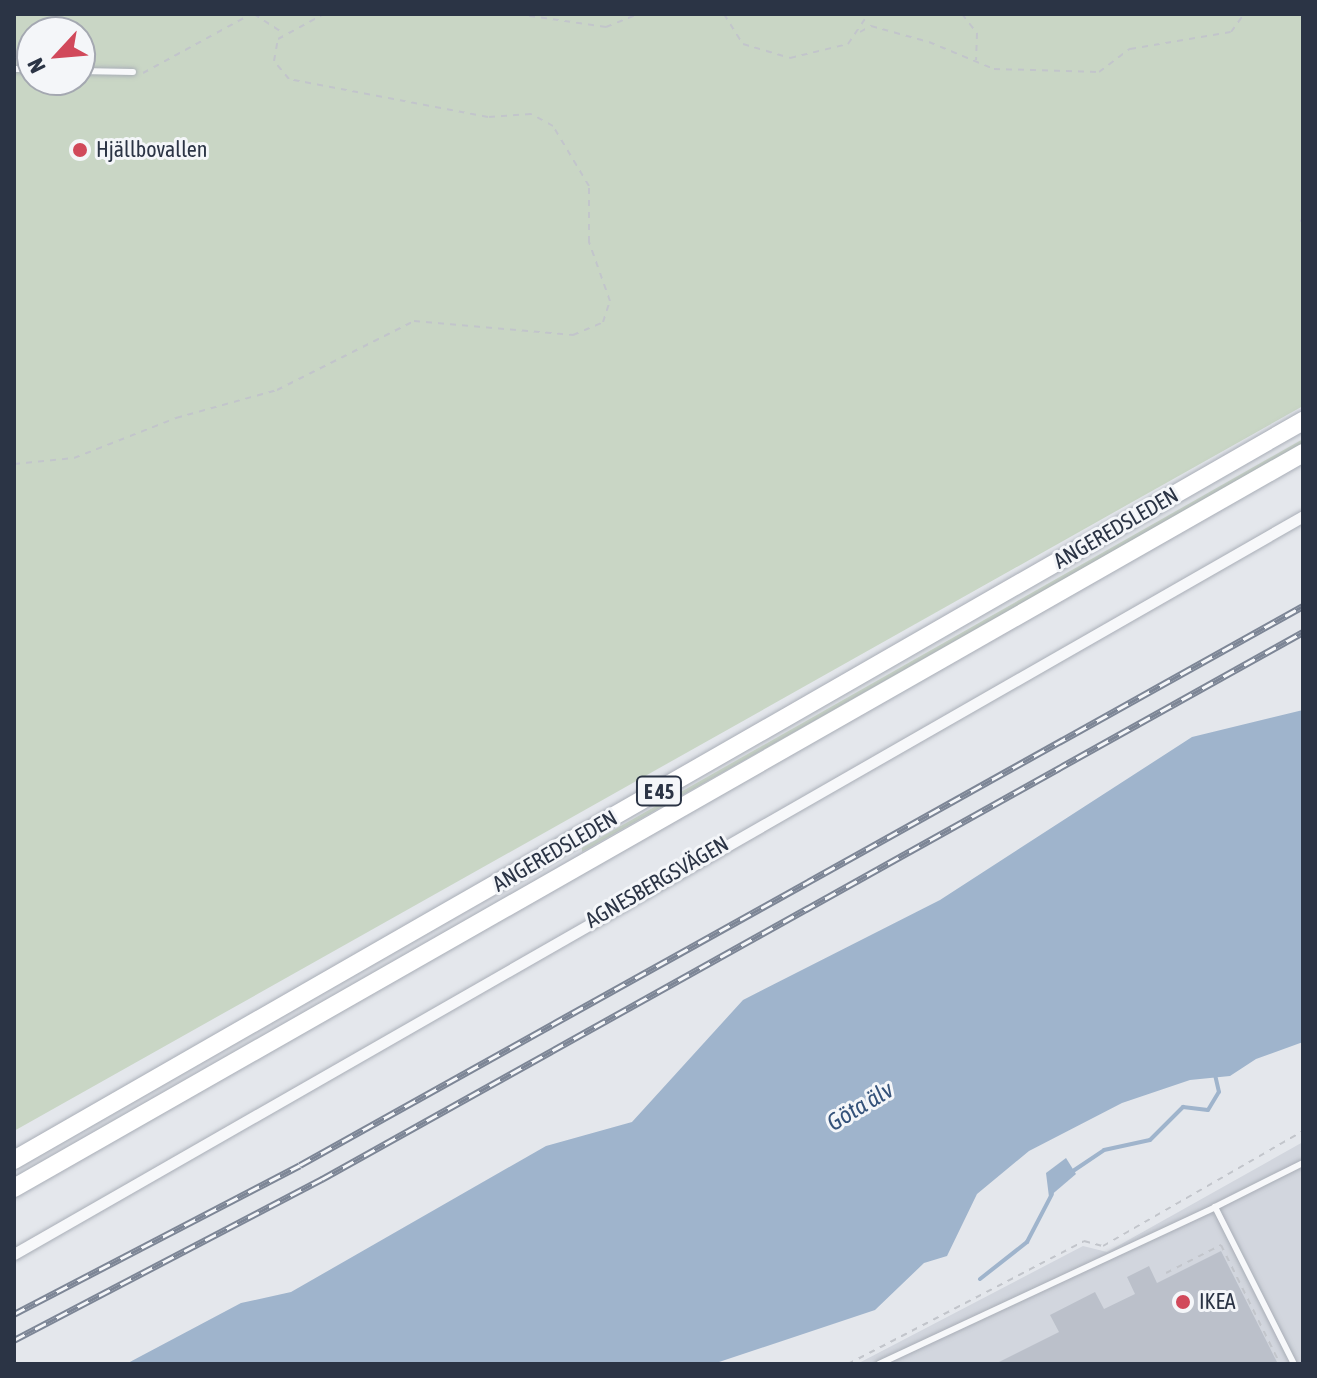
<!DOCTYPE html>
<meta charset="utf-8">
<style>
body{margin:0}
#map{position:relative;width:1317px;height:1378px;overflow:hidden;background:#e4e7ec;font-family:"Asap Condensed",sans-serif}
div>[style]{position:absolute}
.built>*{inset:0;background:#d2d6de}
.green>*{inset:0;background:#c9d6c5}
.water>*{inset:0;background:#9fb4cc}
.stream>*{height:4px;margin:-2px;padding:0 2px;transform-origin:2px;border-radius:2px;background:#9fb4cc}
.building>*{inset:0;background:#bbc0ca}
.path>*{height:2px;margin-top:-1px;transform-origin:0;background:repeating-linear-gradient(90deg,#c2c5cb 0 6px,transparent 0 12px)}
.roads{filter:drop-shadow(0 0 2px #a9aeb7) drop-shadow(0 0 2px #a9aeb7)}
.service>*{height:6px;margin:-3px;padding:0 3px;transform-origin:3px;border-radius:3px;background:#f7f8fa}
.minor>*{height:11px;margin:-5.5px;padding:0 5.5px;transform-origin:5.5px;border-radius:5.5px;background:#f7f8fa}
.trunk>*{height:18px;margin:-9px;padding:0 9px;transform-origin:9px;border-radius:9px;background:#fff}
.rail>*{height:7px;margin-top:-3.5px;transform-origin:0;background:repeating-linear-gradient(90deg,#f4f6f9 0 12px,#7d8696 0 24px);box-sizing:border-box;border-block:2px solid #7d8696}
.dots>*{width:22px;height:22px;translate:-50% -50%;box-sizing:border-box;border:4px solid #f4f6f9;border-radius:50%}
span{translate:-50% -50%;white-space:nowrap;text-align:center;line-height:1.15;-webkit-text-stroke:6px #f4f6f9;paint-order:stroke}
.shield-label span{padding:2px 6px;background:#f4f6f9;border:2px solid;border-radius:6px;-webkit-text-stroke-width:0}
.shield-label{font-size:20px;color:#2b3445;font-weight:700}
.poi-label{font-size:22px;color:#2b3445}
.left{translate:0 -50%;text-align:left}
.street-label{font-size:22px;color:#2b3445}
.water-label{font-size:24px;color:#34527a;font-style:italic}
.frame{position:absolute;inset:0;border:16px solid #2b3445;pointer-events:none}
.north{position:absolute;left:16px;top:16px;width:80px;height:80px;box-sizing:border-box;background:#f4f6f9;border:2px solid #a4a8b1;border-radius:50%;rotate:244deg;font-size:22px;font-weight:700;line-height:32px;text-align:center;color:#2b3445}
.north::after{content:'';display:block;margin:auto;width:28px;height:36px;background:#d1495b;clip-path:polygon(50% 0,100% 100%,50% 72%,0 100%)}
</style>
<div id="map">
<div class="built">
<div style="clip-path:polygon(1303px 1142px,1303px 1364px,857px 1364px,1083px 1246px,1107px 1252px)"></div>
</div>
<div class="green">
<div style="clip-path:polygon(evenodd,14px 14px,1303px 14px,1303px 406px,14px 1131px,14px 14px,32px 32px,80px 32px,80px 80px,32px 80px,32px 32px)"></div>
<div style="clip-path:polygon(1303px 439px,1303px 444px,582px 852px,582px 848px)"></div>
</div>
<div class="water">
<div style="clip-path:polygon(1303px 710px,1303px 1042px,1256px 1059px,1230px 1076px,1190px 1080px,1122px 1103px,1029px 1151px,977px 1194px,947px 1256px,924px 1263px,875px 1310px,713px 1364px,126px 1364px,241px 1303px,291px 1292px,546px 1146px,632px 1122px,743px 1000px,940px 900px,1192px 737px)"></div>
<div style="clip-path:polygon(1066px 1158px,1076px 1174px,1049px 1197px,1046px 1173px)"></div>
</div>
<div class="stream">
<div style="left:1073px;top:1171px;width:37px;rotate:-34deg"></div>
<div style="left:1104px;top:1150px;width:47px;rotate:-12.3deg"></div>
<div style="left:1150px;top:1140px;width:47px;rotate:-45deg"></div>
<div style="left:1183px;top:1107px;width:25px;rotate:7deg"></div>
<div style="left:1208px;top:1110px;width:21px;rotate:-59deg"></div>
<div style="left:1219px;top:1092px;width:17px;rotate:-103deg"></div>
<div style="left:980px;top:1279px;width:60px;rotate:-38.2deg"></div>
<div style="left:1027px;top:1242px;width:54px;rotate:-62.5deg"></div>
</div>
<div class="building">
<div style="clip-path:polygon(1221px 1251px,1278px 1364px,995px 1364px,1059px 1332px,1050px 1315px,1095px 1292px,1104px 1309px,1135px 1294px,1127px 1277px,1149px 1266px,1157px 1283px)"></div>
</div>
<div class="path">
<div style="left:254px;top:14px;width:35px;rotate:33deg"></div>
<div style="left:517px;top:14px;width:90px;rotate:8.3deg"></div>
<div style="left:606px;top:27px;width:35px;rotate:-22deg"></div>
<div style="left:724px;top:14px;width:36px;rotate:58deg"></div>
<div style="left:743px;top:44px;width:49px;rotate:16.6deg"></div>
<div style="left:790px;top:58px;width:60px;rotate:-13.6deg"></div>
<div style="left:848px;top:44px;width:36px;rotate:-56deg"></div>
<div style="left:962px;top:14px;width:24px;rotate:52deg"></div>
<div style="left:977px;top:33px;width:27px;rotate:92deg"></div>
<div style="left:860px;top:32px;width:13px;rotate:-29deg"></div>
<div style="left:871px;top:26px;width:60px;rotate:15.4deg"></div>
<div style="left:929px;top:42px;width:70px;rotate:22.6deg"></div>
<div style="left:994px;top:69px;width:105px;rotate:1.6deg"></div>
<div style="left:1099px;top:72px;width:39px;rotate:-37deg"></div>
<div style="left:1130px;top:49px;width:102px;rotate:-9.6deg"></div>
<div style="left:1231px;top:32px;width:22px;rotate:-54deg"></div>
<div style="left:143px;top:73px;width:123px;rotate:-28.6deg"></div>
<div style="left:1300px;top:221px;width:3px;rotate:-18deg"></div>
<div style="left:14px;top:464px;width:60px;rotate:-5.7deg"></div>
<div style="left:74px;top:458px;width:110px;rotate:-21.4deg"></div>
<div style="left:176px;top:418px;width:105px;rotate:-15.5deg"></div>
<div style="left:277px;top:390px;width:153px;rotate:-26.7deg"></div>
<div style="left:414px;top:321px;width:160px;rotate:5deg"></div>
<div style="left:573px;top:335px;width:33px;rotate:-23deg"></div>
<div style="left:603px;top:322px;width:22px;rotate:-72deg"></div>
<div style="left:610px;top:301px;width:63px;rotate:-109.6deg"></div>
<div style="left:589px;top:242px;width:56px;rotate:-90deg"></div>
<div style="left:589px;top:186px;width:70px;rotate:-121deg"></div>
<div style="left:553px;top:126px;width:25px;rotate:-151deg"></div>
<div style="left:531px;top:114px;width:43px;rotate:176deg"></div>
<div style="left:488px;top:117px;width:203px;rotate:-169.2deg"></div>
<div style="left:289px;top:79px;width:23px;rotate:-130deg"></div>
<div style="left:274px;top:61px;width:22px;rotate:-80deg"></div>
<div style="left:278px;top:39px;width:52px;rotate:-28.5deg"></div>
<div style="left:1166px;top:1273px;width:62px;rotate:-27deg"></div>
<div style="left:1221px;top:1245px;width:133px;rotate:63.6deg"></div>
<div style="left:848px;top:1364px;width:266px;rotate:-27.5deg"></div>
<div style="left:1084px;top:1241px;width:20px;rotate:15deg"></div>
<div style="left:1103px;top:1246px;width:231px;rotate:-29.9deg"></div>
</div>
<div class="roads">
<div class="service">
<div style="left:14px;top:69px;width:18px"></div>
<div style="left:80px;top:71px;width:53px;rotate:1.1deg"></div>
<div style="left:879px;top:1364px;width:371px;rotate:-25deg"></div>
<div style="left:1294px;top:1364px;width:176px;rotate:-116.7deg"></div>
<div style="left:1215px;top:1207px;width:98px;rotate:-26.6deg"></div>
</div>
<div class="minor">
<div style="left:14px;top:1254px;width:1485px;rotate:-29.79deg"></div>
</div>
<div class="trunk">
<div style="left:14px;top:1160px;width:1486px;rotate:-29.83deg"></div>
<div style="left:14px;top:1188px;width:1484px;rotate:-29.69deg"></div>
</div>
</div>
<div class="rail">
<div style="left:14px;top:1314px;width:322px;rotate:-27.5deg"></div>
<div style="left:300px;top:1165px;width:1148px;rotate:-29.13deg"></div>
<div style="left:14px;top:1340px;width:348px;rotate:-27.6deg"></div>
<div style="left:322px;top:1179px;width:1123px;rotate:-29.14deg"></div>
</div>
<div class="dots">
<div style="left:80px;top:150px;background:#d1495b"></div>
<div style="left:1183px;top:1302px;background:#d1495b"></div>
</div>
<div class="shield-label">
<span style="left:659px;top:791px">E 45</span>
</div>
<div class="poi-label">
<span class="left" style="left:96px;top:150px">Hjällbovallen</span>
<span class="left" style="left:1199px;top:1302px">IKEA</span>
</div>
<div class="street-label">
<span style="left:1116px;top:528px;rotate:-30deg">ANGEREDSLEDEN</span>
<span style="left:555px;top:851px;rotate:-30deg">ANGEREDSLEDEN</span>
<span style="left:657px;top:882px;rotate:-30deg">AGNESBERGSVÄGEN</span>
</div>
<div class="water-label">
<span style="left:860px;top:1106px;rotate:-31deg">Göta älv</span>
</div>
<div class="frame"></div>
<div class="north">N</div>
</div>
